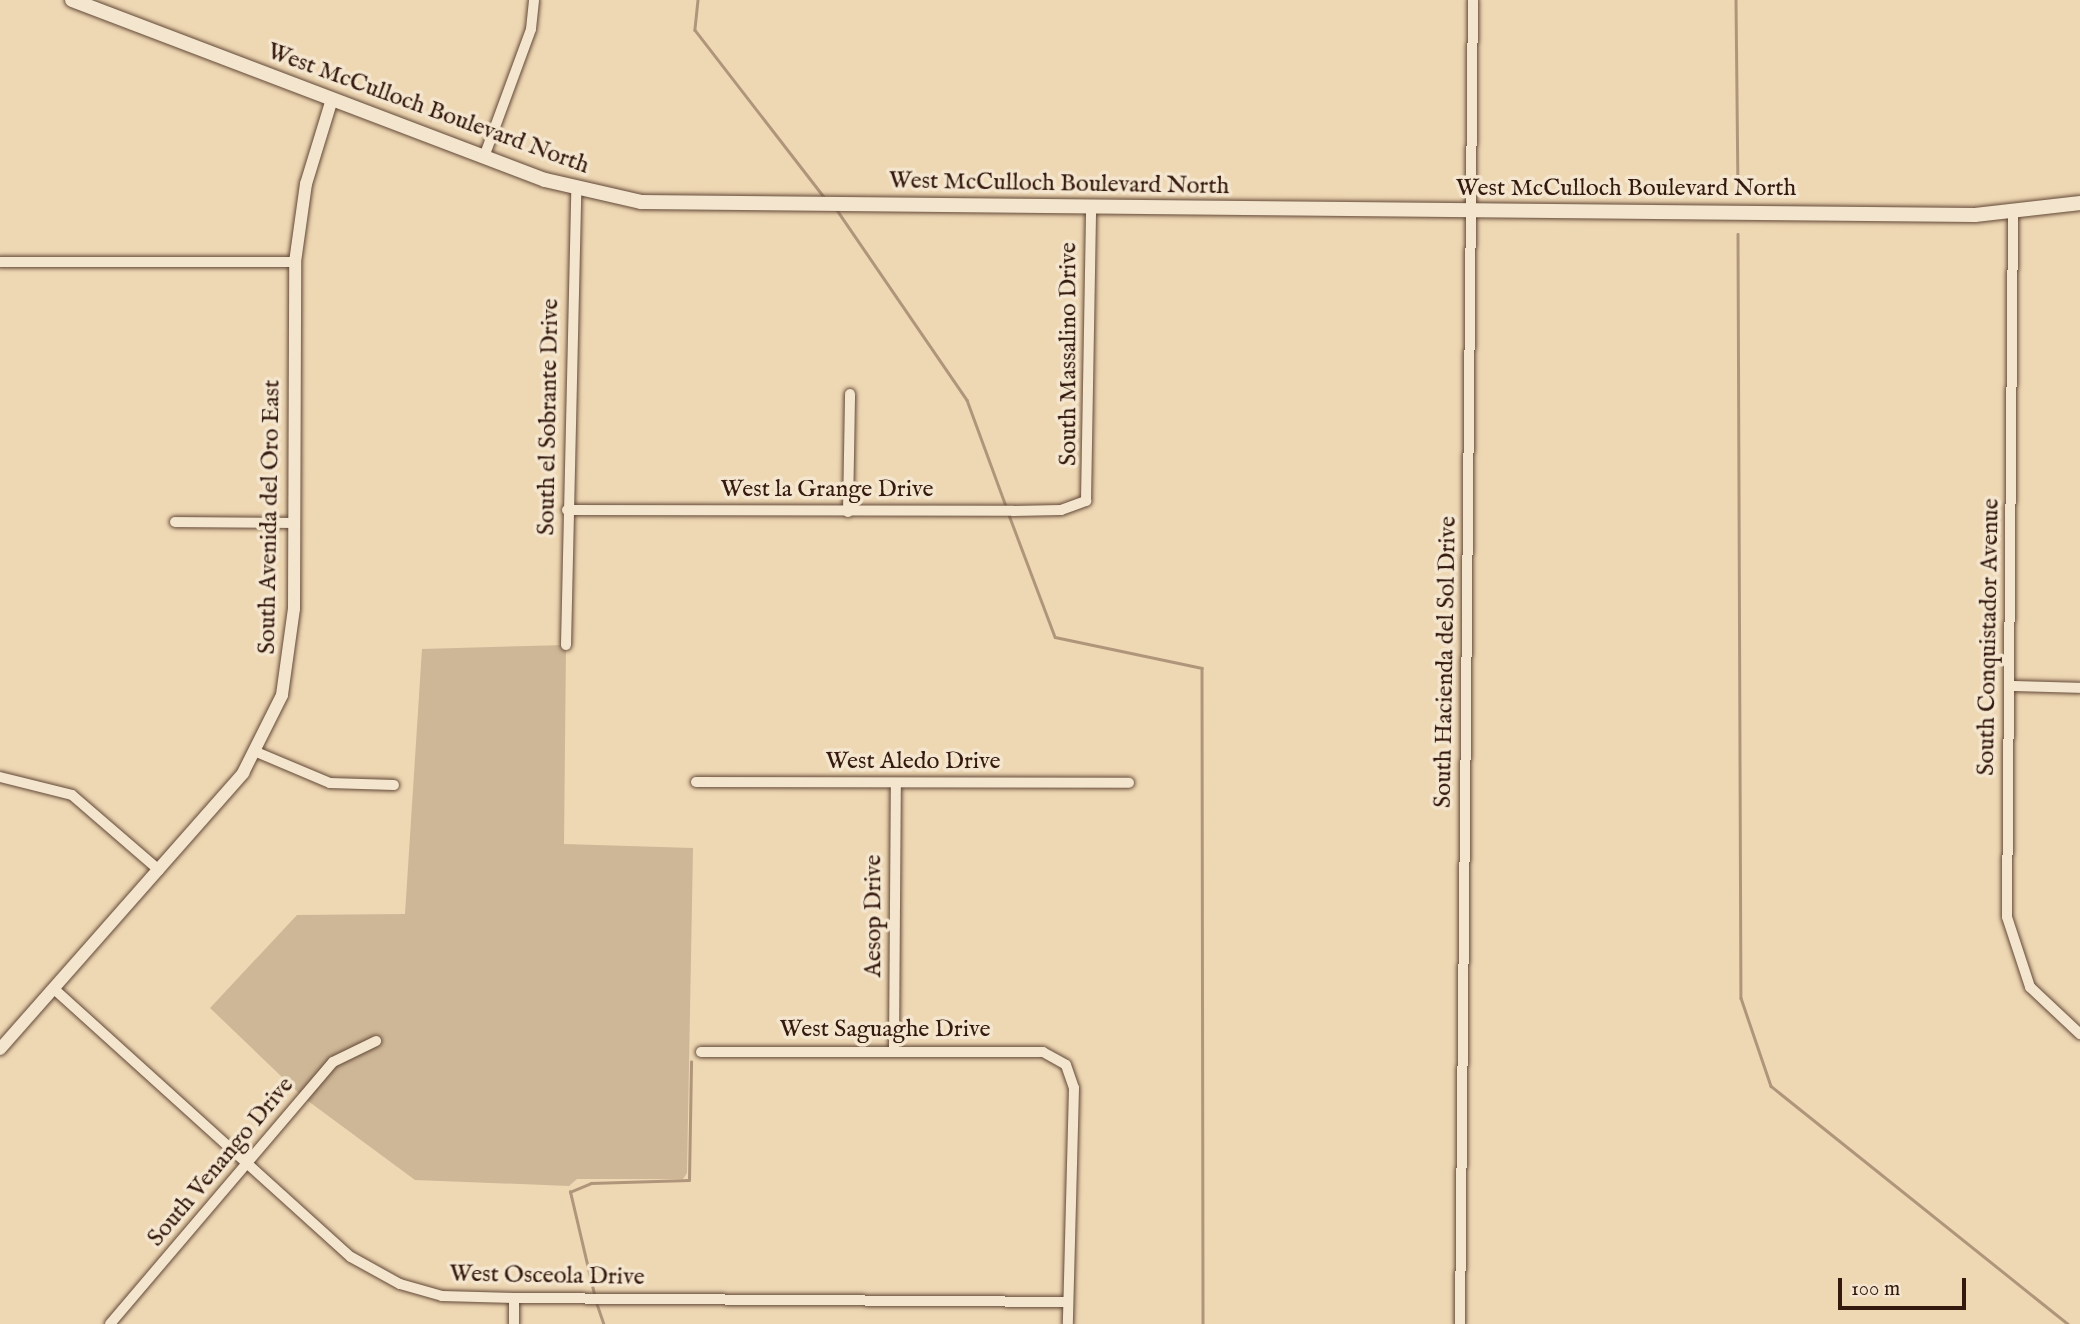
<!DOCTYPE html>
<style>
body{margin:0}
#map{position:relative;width:2080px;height:1324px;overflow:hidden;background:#eed7b3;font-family:"IM FELL English",serif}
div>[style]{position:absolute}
.green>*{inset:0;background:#ceb797}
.stream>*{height:2.5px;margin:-1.25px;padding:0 1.25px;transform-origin:1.25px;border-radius:1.25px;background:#af967b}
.roads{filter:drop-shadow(0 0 2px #624837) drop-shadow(0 0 2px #624837)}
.minor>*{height:10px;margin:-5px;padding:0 5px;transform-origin:5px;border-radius:5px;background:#f4e5ce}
.tertiary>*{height:12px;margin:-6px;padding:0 6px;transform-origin:6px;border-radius:6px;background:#f4e5ce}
.secondary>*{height:14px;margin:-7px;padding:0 7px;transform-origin:7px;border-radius:7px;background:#f4e5ce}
span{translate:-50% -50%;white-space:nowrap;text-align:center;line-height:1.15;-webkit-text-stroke:7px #f4e5ce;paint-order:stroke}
.street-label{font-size:24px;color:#34190e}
.scale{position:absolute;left:1838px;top:1278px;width:128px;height:32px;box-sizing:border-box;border:4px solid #34190e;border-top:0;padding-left:9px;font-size:21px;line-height:24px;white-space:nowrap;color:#34190e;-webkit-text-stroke:5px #f4e5ce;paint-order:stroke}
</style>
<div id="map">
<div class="green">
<div style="clip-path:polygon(566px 645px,564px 844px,693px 848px,687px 1173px,683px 1179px,577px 1179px,569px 1186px,415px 1180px,304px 1098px,210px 1008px,297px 915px,405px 914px,422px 649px)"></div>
</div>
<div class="stream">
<div style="left:698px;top:0;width:30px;rotate:96deg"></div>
<div style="left:695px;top:30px;width:212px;rotate:52.3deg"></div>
<div style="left:1736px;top:0;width:187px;rotate:89.4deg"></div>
<div style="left:837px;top:210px;width:230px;rotate:55.6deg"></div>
<div style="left:967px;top:400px;width:116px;rotate:69.8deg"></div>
<div style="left:1738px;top:234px;width:764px;rotate:89.78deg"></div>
<div style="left:1741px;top:998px;width:93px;rotate:71.2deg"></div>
<div style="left:1771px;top:1086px;width:381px;rotate:38.7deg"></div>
<div style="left:1009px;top:515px;width:130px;rotate:69.3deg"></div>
<div style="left:1055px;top:637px;width:150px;rotate:11.9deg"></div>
<div style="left:1202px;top:668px;width:656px;rotate:89.91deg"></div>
<div style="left:594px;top:1294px;width:105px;rotate:-103.2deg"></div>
<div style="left:570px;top:1192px;width:23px;rotate:-23deg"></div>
<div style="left:591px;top:1183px;width:98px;rotate:-1.8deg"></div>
<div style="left:689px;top:1180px;width:118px;rotate:-89deg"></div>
<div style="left:596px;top:1301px;width:24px;rotate:71deg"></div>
</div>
<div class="roads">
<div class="minor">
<div style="left:484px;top:157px;width:136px;rotate:-69.8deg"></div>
<div style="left:531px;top:29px;width:29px;rotate:-84deg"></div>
<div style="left:2013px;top:214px;width:703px;rotate:90.49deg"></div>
<div style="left:2007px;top:917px;width:74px;rotate:71.8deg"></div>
<div style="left:2030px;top:987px;width:69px;rotate:43.2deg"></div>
<div style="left:0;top:262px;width:295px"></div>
<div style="left:567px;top:510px;width:446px;rotate:0.1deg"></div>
<div style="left:1013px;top:511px;width:48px;rotate:-1.2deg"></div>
<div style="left:1061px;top:510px;width:27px;rotate:-20deg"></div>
<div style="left:1086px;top:501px;width:294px;rotate:-89deg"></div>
<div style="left:848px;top:512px;width:118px;rotate:-89deg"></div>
<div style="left:175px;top:522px;width:118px;rotate:0.5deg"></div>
<div style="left:566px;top:645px;width:455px;rotate:-88.7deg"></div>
<div style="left:2010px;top:686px;width:70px;rotate:1.6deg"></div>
<div style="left:254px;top:751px;width:82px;rotate:22.8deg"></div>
<div style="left:330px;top:783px;width:64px;rotate:1.8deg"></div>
<div style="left:0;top:777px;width:74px;rotate:14deg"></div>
<div style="left:72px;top:795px;width:115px;rotate:40.8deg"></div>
<div style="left:696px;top:782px;width:433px;rotate:0.1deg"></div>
<div style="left:53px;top:988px;width:401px;rotate:42.1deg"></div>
<div style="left:351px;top:1257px;width:56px;rotate:28.9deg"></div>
<div style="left:400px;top:1284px;width:44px;rotate:15.9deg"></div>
<div style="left:442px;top:1296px;width:72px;rotate:1.6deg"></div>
<div style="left:514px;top:1298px;width:553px;rotate:0.41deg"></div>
<div style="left:894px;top:1049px;width:266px;rotate:-89.6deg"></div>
<div style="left:701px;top:1052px;width:342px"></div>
<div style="left:1043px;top:1052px;width:26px;rotate:29deg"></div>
<div style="left:1066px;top:1065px;width:24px;rotate:71deg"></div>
<div style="left:1074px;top:1088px;width:236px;rotate:91.5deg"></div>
<div style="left:110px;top:1324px;width:344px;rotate:-49.6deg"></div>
<div style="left:333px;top:1062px;width:48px;rotate:-26deg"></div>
<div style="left:514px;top:1324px;width:26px;rotate:-90deg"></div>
<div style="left:1460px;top:1324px;width:1324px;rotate:-89.44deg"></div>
</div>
<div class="tertiary">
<div style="left:0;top:1049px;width:368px;rotate:-48.6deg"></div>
<div style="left:243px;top:773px;width:87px;rotate:-63.4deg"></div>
<div style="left:282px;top:695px;width:87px;rotate:-82.1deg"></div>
<div style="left:294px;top:609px;width:347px;rotate:-89.8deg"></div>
<div style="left:295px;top:262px;width:79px;rotate:-82deg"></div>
<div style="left:306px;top:184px;width:89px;rotate:-73deg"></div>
</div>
<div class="secondary">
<div style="left:72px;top:0;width:506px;rotate:20.83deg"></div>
<div style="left:545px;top:180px;width:98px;rotate:12.9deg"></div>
<div style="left:641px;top:202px;width:1334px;rotate:0.56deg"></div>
<div style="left:1975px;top:215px;width:106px;rotate:-6.5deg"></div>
</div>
</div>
<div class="street-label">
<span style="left:428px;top:109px;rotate:20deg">West McCulloch Boulevard North</span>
<span style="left:1059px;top:184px;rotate:1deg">West McCulloch Boulevard North</span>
<span style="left:1626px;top:189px">West McCulloch Boulevard North</span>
<span style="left:1069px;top:354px;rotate:-90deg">South Massalino Drive</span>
<span style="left:549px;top:417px;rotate:-89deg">South el Sobrante Drive</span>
<span style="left:827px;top:490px">West la Grange Drive</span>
<span style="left:270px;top:517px;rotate:-89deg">South Avenida del Oro East</span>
<span style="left:1989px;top:637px;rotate:-89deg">South Conquistador Avenue</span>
<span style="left:1446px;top:662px;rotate:-89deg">South Hacienda del Sol Drive</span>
<span style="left:913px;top:762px">West Aledo Drive</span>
<span style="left:874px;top:916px;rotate:-90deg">Aesop Drive</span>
<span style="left:885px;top:1030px">West Saguaghe Drive</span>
<span style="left:221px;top:1162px;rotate:-50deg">South Venango Drive</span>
<span style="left:547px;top:1276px;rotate:1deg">West Osceola Drive</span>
</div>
<div class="scale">100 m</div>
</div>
